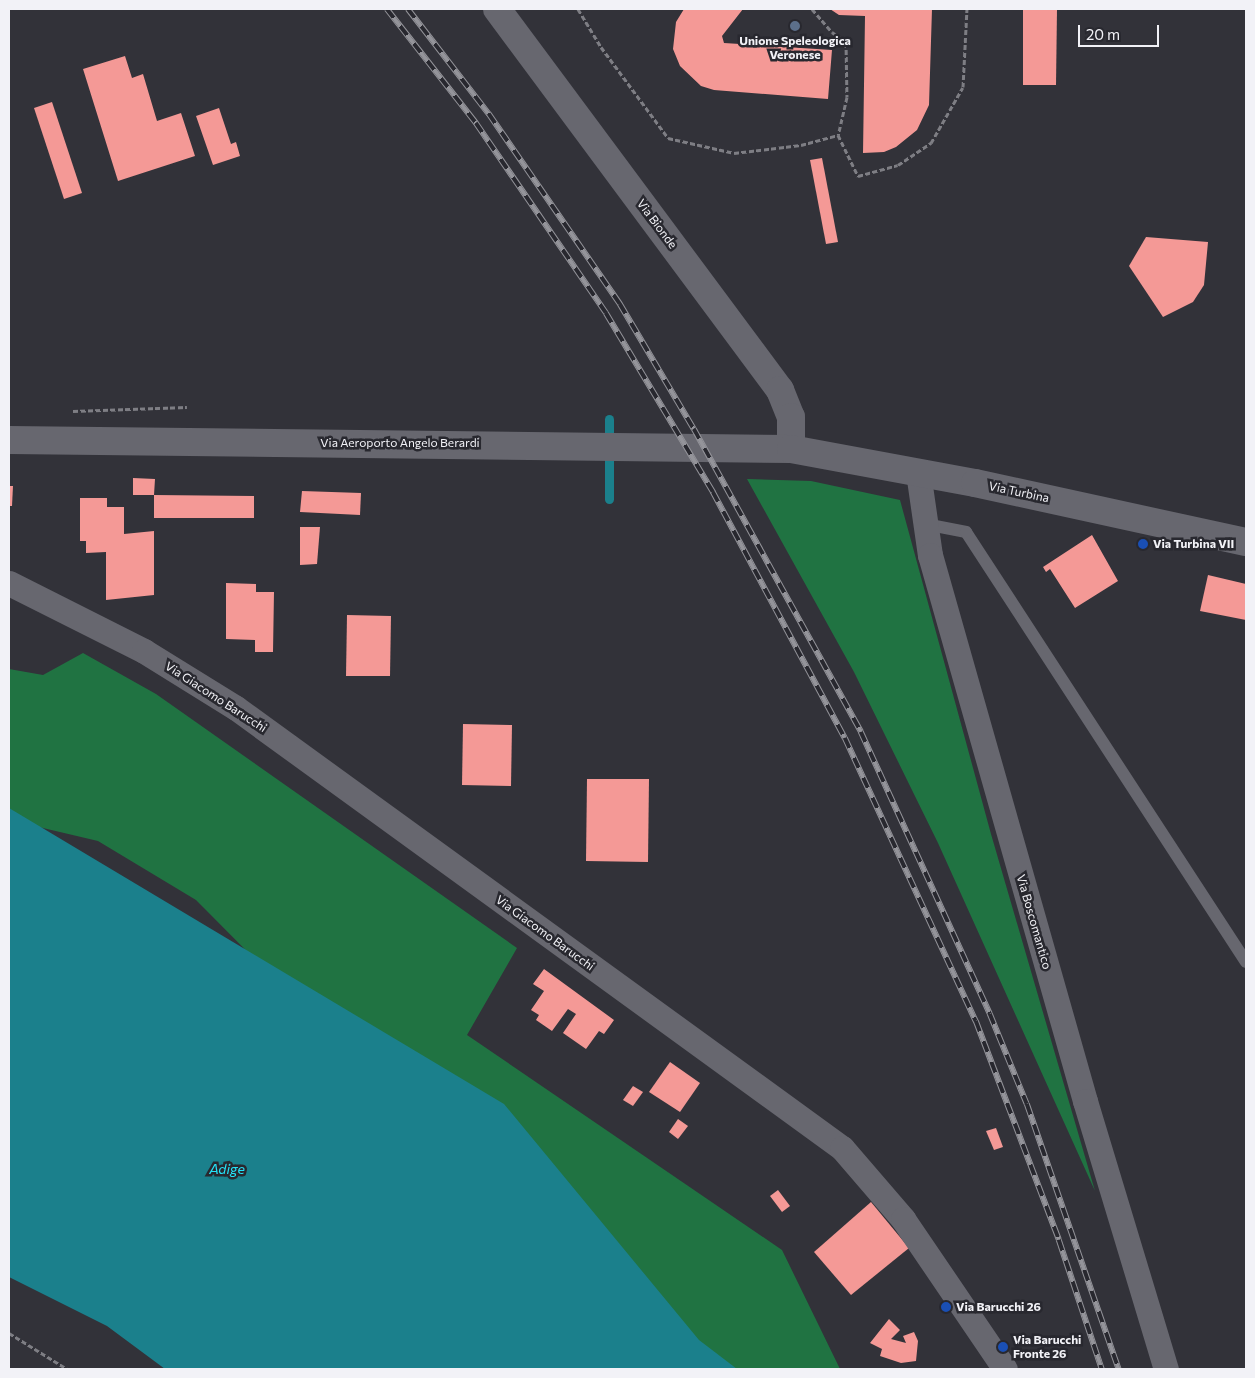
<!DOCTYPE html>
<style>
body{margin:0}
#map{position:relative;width:1255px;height:1378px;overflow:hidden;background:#323239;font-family:Commissioner,sans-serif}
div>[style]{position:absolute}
.forest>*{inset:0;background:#207342}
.water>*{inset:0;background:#1b808c}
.stream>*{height:9px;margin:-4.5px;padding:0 4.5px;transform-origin:4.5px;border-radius:4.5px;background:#1b808c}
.building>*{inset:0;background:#f49996}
.path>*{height:3px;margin-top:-1.5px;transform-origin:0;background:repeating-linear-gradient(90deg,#7e7e84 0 5px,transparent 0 7.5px)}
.service>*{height:12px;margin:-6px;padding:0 6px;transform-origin:6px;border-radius:6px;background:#67676f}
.minor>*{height:25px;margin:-12.5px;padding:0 12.5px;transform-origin:12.5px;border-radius:12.5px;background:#67676f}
.tertiary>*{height:28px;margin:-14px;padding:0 14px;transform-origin:14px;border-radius:14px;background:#67676f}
.rail>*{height:5.5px;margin-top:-2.75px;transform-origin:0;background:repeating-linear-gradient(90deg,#28282f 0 11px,#94949a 0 22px);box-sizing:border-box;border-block:1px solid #94949a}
.dots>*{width:14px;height:14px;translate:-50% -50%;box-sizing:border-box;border:2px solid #28282f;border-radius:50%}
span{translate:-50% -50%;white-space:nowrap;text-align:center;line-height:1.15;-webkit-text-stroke:5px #28282f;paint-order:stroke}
.poi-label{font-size:12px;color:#f2f2f7;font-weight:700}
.left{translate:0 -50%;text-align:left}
.street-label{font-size:12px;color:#f2f2f7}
.water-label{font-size:14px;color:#24e4f9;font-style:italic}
.frame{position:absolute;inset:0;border:10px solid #f2f2f7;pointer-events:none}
.scale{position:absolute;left:1078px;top:25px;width:81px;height:22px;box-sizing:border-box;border:2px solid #f2f2f7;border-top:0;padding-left:6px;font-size:15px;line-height:18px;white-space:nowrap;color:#f2f2f7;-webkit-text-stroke:4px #28282f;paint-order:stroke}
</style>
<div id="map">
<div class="forest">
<div style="clip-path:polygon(747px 479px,811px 481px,900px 500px,991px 834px,1095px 1191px,938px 843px,854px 672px)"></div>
<div style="clip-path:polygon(83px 653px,156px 694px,517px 948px,467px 1035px,782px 1250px,840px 1369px,708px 1369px,298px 1003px,196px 900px,98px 841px,9px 820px,9px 669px,43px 675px)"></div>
</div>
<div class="water">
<div style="clip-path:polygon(9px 808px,504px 1104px,699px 1340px,737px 1369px,165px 1369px,107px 1326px,9px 1277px)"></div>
</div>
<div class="stream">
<div style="left:609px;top:419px;width:80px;rotate:90deg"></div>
</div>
<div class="building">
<div style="clip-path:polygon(684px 9px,743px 9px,722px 36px,724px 43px,832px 50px,828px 99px,714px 90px,701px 86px,680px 66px,673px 49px,676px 22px)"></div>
<div style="clip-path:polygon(830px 9px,932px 9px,929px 105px,917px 130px,896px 147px,884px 152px,863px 153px,865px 16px,839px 15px)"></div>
<div style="clip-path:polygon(1023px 9px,1057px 9px,1056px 85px,1023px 85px)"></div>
<div style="clip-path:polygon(125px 56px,132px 78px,143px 74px,157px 121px,181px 113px,195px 156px,118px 181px,83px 69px)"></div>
<div style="clip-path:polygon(52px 102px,82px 193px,64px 199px,34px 108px)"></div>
<div style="clip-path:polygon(219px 108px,231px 144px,236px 142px,240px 156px,213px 165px,196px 116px)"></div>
<div style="clip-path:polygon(822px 158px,838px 242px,826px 244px,810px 160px)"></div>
<div style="clip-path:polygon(1146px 237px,1208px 242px,1204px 285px,1193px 302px,1163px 317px,1129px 266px)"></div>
<div style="clip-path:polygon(133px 478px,155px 479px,154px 495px,133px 495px)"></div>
<div style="clip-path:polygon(9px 486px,13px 486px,12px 506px,9px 506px)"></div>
<div style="clip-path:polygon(302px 491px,361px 493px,360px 515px,300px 512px)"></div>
<div style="clip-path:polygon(154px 495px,254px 496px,254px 518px,154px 518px)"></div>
<div style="clip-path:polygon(80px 498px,107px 498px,107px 507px,124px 507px,124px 534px,154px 531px,154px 595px,106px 600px,106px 552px,86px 553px,86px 541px,80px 541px)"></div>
<div style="clip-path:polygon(300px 527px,320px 527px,317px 564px,300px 565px)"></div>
<div style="clip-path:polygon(1092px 535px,1118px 581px,1075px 608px,1050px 569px,1046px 572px,1043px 567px)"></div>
<div style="clip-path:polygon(1208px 575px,1246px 584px,1246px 620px,1200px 611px)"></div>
<div style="clip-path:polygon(226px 583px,256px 584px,256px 592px,274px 592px,273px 652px,255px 652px,255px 640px,226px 639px)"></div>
<div style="clip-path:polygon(347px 615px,391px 616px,390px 676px,346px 676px)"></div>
<div style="clip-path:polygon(463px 724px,512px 725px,511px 786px,462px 785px)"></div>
<div style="clip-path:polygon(587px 779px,649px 779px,648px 862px,586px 861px)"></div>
<div style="clip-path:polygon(544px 969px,614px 1020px,604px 1034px,599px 1031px,586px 1049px,563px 1033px,576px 1014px,568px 1009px,552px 1031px,536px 1020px,539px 1015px,531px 1010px,544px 991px,533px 984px)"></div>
<div style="clip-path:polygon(670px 1062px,700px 1083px,680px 1112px,649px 1092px)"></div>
<div style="clip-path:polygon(633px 1086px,643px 1092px,633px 1106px,623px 1100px)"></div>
<div style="clip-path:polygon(678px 1119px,688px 1126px,678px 1139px,669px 1132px)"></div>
<div style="clip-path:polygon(996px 1128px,1003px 1147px,994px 1150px,986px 1131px)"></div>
<div style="clip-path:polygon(778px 1190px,790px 1206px,782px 1212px,770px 1196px)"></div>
<div style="clip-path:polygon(871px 1202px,909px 1248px,851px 1295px,814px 1252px)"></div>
<div style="clip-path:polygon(889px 1319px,900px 1330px,891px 1339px,906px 1343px,903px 1336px,914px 1332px,918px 1341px,916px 1361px,901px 1363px,880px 1356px,882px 1349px,870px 1343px)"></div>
</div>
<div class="path">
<div style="left:578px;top:9px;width:44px;rotate:58.8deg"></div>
<div style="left:601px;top:47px;width:113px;rotate:53.6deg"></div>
<div style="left:668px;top:138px;width:68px;rotate:12.8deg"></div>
<div style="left:734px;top:153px;width:67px;rotate:-6.8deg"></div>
<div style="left:801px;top:145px;width:38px;rotate:-15deg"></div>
<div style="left:812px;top:9px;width:30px;rotate:49deg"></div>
<div style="left:832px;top:32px;width:17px;rotate:36deg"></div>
<div style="left:846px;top:42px;width:55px;rotate:89deg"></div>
<div style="left:847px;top:97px;width:39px;rotate:103deg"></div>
<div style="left:838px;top:135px;width:46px;rotate:64deg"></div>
<div style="left:858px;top:176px;width:41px;rotate:-15.4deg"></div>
<div style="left:898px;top:165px;width:40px;rotate:-34deg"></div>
<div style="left:931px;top:143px;width:64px;rotate:-60.3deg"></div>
<div style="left:963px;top:87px;width:78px;rotate:-87.1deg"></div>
<div style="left:73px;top:411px;width:114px;rotate:-2deg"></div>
<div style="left:9px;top:1333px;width:68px;rotate:31.8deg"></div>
</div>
<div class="service">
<div style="left:925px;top:524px;width:42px;rotate:11deg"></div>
<div style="left:966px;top:532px;width:513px;rotate:56.93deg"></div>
</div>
<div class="minor">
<div style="left:918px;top:472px;width:84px;rotate:81.8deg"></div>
<div style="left:930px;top:555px;width:568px;rotate:74.15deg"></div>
<div style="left:1085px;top:1101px;width:280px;rotate:73.2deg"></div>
<div style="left:9px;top:583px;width:151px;rotate:26.7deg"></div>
<div style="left:144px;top:651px;width:108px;rotate:31.8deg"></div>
<div style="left:236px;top:708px;width:749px;rotate:35.98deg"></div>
<div style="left:842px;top:1148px;width:94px;rotate:49.3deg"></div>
<div style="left:903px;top:1219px;width:181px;rotate:55.8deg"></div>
</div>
<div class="tertiary">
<div style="left:497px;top:9px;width:475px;rotate:53.4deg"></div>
<div style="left:780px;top:390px;width:29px;rotate:68deg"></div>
<div style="left:791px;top:417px;width:32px;rotate:90deg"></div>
<div style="left:9px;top:440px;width:782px;rotate:0.66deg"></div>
<div style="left:791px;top:449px;width:187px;rotate:10.5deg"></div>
<div style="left:975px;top:483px;width:277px;rotate:12.3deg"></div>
</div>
<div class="rail">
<div style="left:387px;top:9px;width:145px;rotate:52deg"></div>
<div style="left:476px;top:123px;width:230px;rotate:55.6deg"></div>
<div style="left:606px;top:313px;width:209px;rotate:59.1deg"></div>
<div style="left:713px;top:492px;width:279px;rotate:61.8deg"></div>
<div style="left:845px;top:738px;width:312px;rotate:65.2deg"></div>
<div style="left:976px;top:1021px;width:234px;rotate:69.2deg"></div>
<div style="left:1059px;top:1240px;width:136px;rotate:71.6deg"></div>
<div style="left:408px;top:9px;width:133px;rotate:52.4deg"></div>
<div style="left:489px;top:114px;width:231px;rotate:55.4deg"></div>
<div style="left:620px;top:304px;width:145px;rotate:59.4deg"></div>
<div style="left:694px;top:429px;width:346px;rotate:61.1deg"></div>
<div style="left:861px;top:732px;width:310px;rotate:65.4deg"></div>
<div style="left:990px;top:1014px;width:97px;rotate:67.7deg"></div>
<div style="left:1027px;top:1104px;width:281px;rotate:70.9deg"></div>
</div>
<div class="dots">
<div style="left:795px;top:26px;background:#5c6f8a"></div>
<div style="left:1143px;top:544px;background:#1a4fb4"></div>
<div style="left:946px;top:1307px;background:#1a4fb4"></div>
<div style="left:1003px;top:1347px;background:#1a4fb4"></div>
</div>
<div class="poi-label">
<span style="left:795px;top:48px">Unione Speleologica<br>Veronese</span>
<span class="left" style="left:1153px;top:544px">Via Turbina VII</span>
<span class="left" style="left:956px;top:1307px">Via Barucchi 26</span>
<span class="left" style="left:1013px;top:1347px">Via Barucchi<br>Fronte 26</span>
</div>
<div class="street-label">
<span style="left:657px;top:224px;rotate:53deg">Via Bionde</span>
<span style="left:400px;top:443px">Via Aeroporto Angelo Berardi</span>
<span style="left:1019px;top:492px;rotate:12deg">Via Turbina</span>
<span style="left:216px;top:697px;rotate:33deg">Via Giacomo Barucchi</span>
<span style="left:1034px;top:922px;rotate:74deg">Via Boscomantico</span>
<span style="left:545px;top:933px;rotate:36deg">Via Giacomo Barucchi</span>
</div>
<div class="water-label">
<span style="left:227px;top:1169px">Adige</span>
</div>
<div class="frame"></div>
<div class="scale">20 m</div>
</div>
